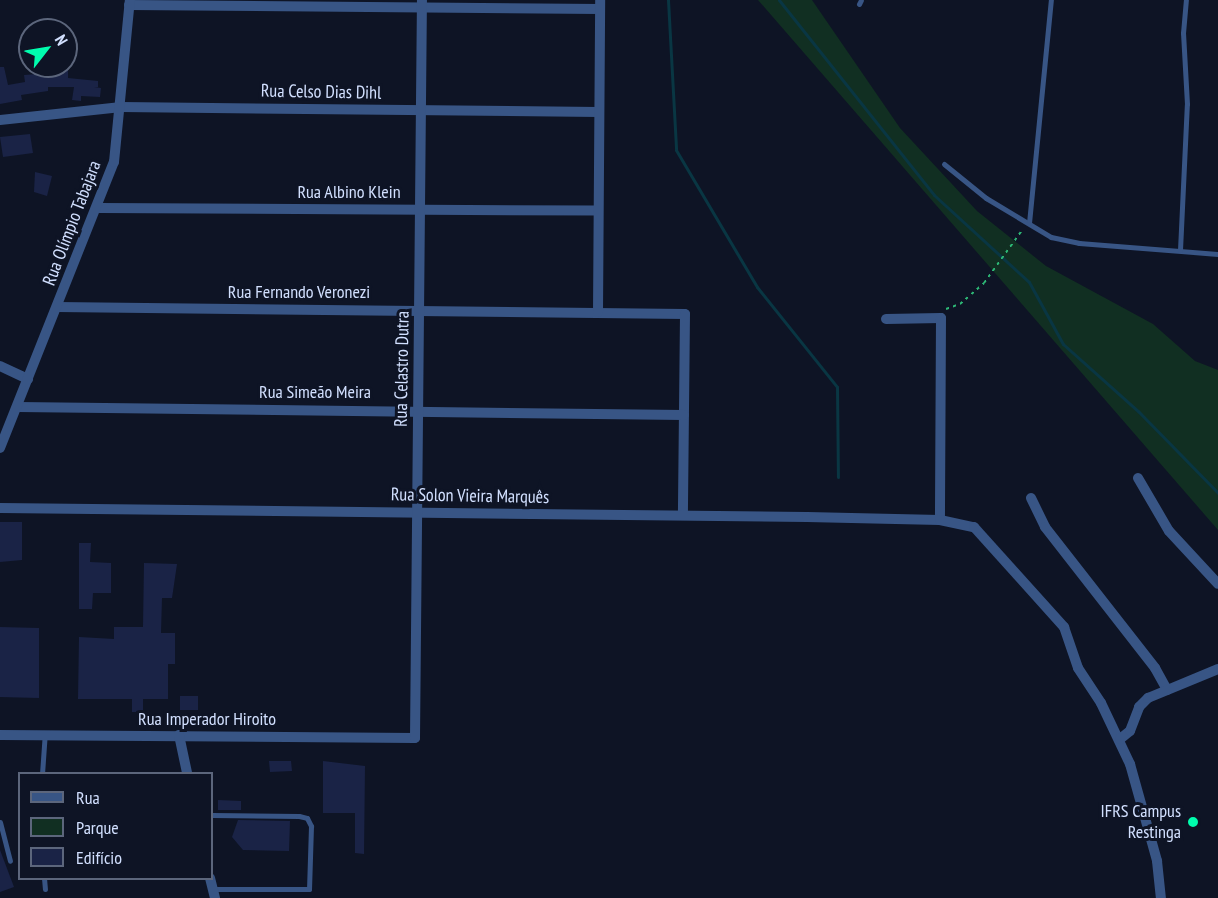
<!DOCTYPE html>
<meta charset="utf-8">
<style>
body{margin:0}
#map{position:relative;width:1218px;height:898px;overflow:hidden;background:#0e1425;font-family:"PT Sans Narrow",sans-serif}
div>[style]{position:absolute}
.green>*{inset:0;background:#112f22}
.stream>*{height:3px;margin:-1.5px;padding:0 1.5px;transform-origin:1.5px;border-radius:1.5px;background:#093643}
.building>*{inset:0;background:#1a2346}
.path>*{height:2px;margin-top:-1px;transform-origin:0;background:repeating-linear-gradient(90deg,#2db876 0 3px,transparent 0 7.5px)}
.service>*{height:5px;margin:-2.5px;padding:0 2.5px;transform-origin:2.5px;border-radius:2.5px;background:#385585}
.minor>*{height:10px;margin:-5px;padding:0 5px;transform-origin:5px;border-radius:5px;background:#385585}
.dots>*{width:16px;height:16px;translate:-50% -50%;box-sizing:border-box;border:3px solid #0e1425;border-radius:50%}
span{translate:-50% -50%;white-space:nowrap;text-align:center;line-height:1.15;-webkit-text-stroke:6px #0e1425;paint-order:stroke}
.street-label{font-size:18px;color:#d2e0ff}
.poi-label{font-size:18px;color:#d2e0ff}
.right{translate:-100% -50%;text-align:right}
.legend{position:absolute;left:18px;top:772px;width:195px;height:108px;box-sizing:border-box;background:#0e1425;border:2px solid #5c667c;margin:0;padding:8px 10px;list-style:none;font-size:18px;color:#d2e0ff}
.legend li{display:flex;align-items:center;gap:12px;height:30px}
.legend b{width:30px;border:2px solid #5c667c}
.north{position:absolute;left:18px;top:18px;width:60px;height:60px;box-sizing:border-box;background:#0e1425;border:2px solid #5c667c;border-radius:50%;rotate:59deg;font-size:16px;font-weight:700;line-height:24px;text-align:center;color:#d2e0ff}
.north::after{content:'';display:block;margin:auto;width:21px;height:27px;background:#00fdae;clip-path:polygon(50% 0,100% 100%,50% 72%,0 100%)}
</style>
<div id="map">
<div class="green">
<div style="clip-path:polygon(758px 0,812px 0,900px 128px,977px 211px,1046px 266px,1153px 324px,1195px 361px,1218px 370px,1218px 530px)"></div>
</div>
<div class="stream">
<div style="left:668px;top:0;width:150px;rotate:86.9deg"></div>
<div style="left:676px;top:150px;width:159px;rotate:59.4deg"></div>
<div style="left:757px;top:287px;width:128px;rotate:51.3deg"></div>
<div style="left:837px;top:387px;width:90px;rotate:89.4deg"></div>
<div style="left:779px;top:0;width:249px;rotate:51.5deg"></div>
<div style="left:934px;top:195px;width:129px;rotate:42.5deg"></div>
<div style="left:1029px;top:282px;width:71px;rotate:61.3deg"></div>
<div style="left:1063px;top:344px;width:101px;rotate:41.8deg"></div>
<div style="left:1138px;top:411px;width:115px;rotate:45.7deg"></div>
</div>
<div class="building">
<div style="clip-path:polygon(52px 66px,68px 66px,68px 78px,98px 81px,98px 87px,94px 87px,101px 88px,100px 97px,81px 96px,81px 101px,72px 100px,74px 87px,48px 87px,48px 91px,21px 95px,22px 100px,0 104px,0 67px,4px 67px,8px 85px,25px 82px,24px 75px,52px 73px)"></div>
<div style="clip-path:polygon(30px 134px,33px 153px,3px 157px,0 137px)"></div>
<div style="clip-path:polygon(35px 172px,52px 176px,47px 196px,34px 192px)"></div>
<div style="clip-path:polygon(0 522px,22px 522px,22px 560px,0 562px)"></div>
<div style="clip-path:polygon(79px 543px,91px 543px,90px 562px,111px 563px,111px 593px,93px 593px,92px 609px,79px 609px)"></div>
<div style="clip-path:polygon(144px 563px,177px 564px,172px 598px,162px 598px,161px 633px,175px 633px,175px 664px,168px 664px,168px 699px,143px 699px,143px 712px,132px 712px,132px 699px,78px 699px,79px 637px,114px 639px,114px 627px,143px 627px)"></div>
<div style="clip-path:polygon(0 627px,39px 628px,39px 698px,0 697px)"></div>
<div style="clip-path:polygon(180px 696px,198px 696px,198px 710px,180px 710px)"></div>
<div style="clip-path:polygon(269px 761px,291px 761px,292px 771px,270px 772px)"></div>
<div style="clip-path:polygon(323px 761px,365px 766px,364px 854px,355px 853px,355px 813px,323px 813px)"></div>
<div style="clip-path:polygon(218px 800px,241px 801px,241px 810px,218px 810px)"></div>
<div style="clip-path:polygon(238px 820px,290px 821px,289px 851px,243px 850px,232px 837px)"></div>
<div style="clip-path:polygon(0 850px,14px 887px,0 892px)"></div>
</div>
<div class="path">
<div style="left:946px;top:309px;width:15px;rotate:-20deg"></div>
<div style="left:960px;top:304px;width:32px;rotate:-41deg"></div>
<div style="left:984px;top:283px;width:67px;rotate:-54.2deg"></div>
</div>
<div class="service">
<div style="left:859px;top:4px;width:4px;rotate:-63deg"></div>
<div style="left:944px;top:164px;width:54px;rotate:39deg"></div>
<div style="left:986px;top:198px;width:76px;rotate:31deg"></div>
<div style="left:1051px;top:237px;width:29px;rotate:12deg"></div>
<div style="left:1079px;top:243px;width:139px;rotate:4.5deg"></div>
<div style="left:1029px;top:223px;width:224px;rotate:-84.4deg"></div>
<div style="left:1180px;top:250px;width:146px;rotate:-87.3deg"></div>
<div style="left:1187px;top:104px;width:71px;rotate:-93.2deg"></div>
<div style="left:1183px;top:33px;width:33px;rotate:-85deg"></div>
<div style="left:42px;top:774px;width:39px;rotate:-86deg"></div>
<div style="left:212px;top:815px;width:87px;rotate:0.7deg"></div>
<div style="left:299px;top:816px;width:8px;rotate:14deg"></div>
<div style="left:307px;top:818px;width:9px;rotate:63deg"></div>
<div style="left:311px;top:826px;width:63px;rotate:91.8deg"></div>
<div style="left:309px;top:889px;width:96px;rotate:180deg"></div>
<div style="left:0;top:822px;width:40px;rotate:75.6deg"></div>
<div style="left:44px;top:878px;width:11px;rotate:85deg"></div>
</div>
<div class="minor">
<div style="left:129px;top:5px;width:471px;rotate:0.5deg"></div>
<div style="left:0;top:120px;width:122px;rotate:-6.1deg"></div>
<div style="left:121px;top:107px;width:478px;rotate:0.6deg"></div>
<div style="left:99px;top:208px;width:499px;rotate:0.3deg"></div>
<div style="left:57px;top:307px;width:628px;rotate:0.64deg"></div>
<div style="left:685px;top:314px;width:201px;rotate:90.6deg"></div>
<div style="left:598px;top:312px;width:312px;rotate:-89.6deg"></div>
<div style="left:886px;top:319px;width:55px;rotate:-1deg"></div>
<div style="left:941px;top:318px;width:202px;rotate:90.3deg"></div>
<div style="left:0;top:366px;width:31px;rotate:25deg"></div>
<div style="left:18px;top:407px;width:666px;rotate:0.69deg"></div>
<div style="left:0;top:448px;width:308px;rotate:-68.3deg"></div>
<div style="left:114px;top:162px;width:163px;rotate:-84.4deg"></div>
<div style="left:1138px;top:478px;width:61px;rotate:59.7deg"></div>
<div style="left:1169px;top:531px;width:72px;rotate:47.2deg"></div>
<div style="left:1031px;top:498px;width:32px;rotate:64deg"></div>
<div style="left:1045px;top:527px;width:179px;rotate:52deg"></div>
<div style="left:1155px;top:668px;width:25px;rotate:61deg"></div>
<div style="left:0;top:508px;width:807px;rotate:0.64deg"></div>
<div style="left:807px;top:517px;width:133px;rotate:1.3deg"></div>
<div style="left:940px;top:520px;width:35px;rotate:12deg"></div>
<div style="left:974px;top:527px;width:135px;rotate:48deg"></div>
<div style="left:1064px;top:627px;width:43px;rotate:71.1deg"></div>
<div style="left:1078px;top:668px;width:42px;rotate:56.7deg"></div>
<div style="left:1101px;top:703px;width:68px;rotate:64.6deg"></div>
<div style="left:1130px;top:764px;width:101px;rotate:74.4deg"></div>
<div style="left:1157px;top:861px;width:37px;rotate:84deg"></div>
<div style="left:0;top:735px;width:415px;rotate:0.4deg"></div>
<div style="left:415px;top:738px;width:738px;rotate:-89.46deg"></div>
<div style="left:179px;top:735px;width:40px;rotate:78deg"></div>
<div style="left:1120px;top:739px;width:13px;rotate:-39deg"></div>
<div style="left:1130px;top:731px;width:26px;rotate:-69deg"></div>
<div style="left:1139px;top:707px;width:13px;rotate:-45deg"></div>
<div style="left:1148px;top:698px;width:76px;rotate:-22.5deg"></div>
<div style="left:210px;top:878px;width:21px;rotate:76deg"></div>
</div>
<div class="dots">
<div style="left:1193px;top:822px;background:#00fdae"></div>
</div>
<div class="street-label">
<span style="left:321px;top:92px;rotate:1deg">Rua Celso Dias Dihl</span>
<span style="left:349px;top:192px">Rua Albino Klein</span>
<span style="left:72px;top:223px;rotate:-69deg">Rua Olímpio Tabajara</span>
<span style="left:299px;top:292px">Rua Fernando Veronezi</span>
<span style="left:402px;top:369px;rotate:-89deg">Rua Celastro Dutra</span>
<span style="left:315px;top:392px">Rua Simeão Meira</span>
<span style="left:470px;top:496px;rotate:1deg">Rua Solon Vieira Marquês</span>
<span style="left:207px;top:719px">Rua Imperador Hiroito</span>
</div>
<div class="poi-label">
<span class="right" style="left:1181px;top:822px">IFRS Campus<br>Restinga</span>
</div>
<ul class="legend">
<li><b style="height:8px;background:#385585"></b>Rua</li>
<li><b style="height:16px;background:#112f22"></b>Parque</li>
<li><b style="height:16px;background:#1a2346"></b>Edifício</li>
</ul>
<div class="north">N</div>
</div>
